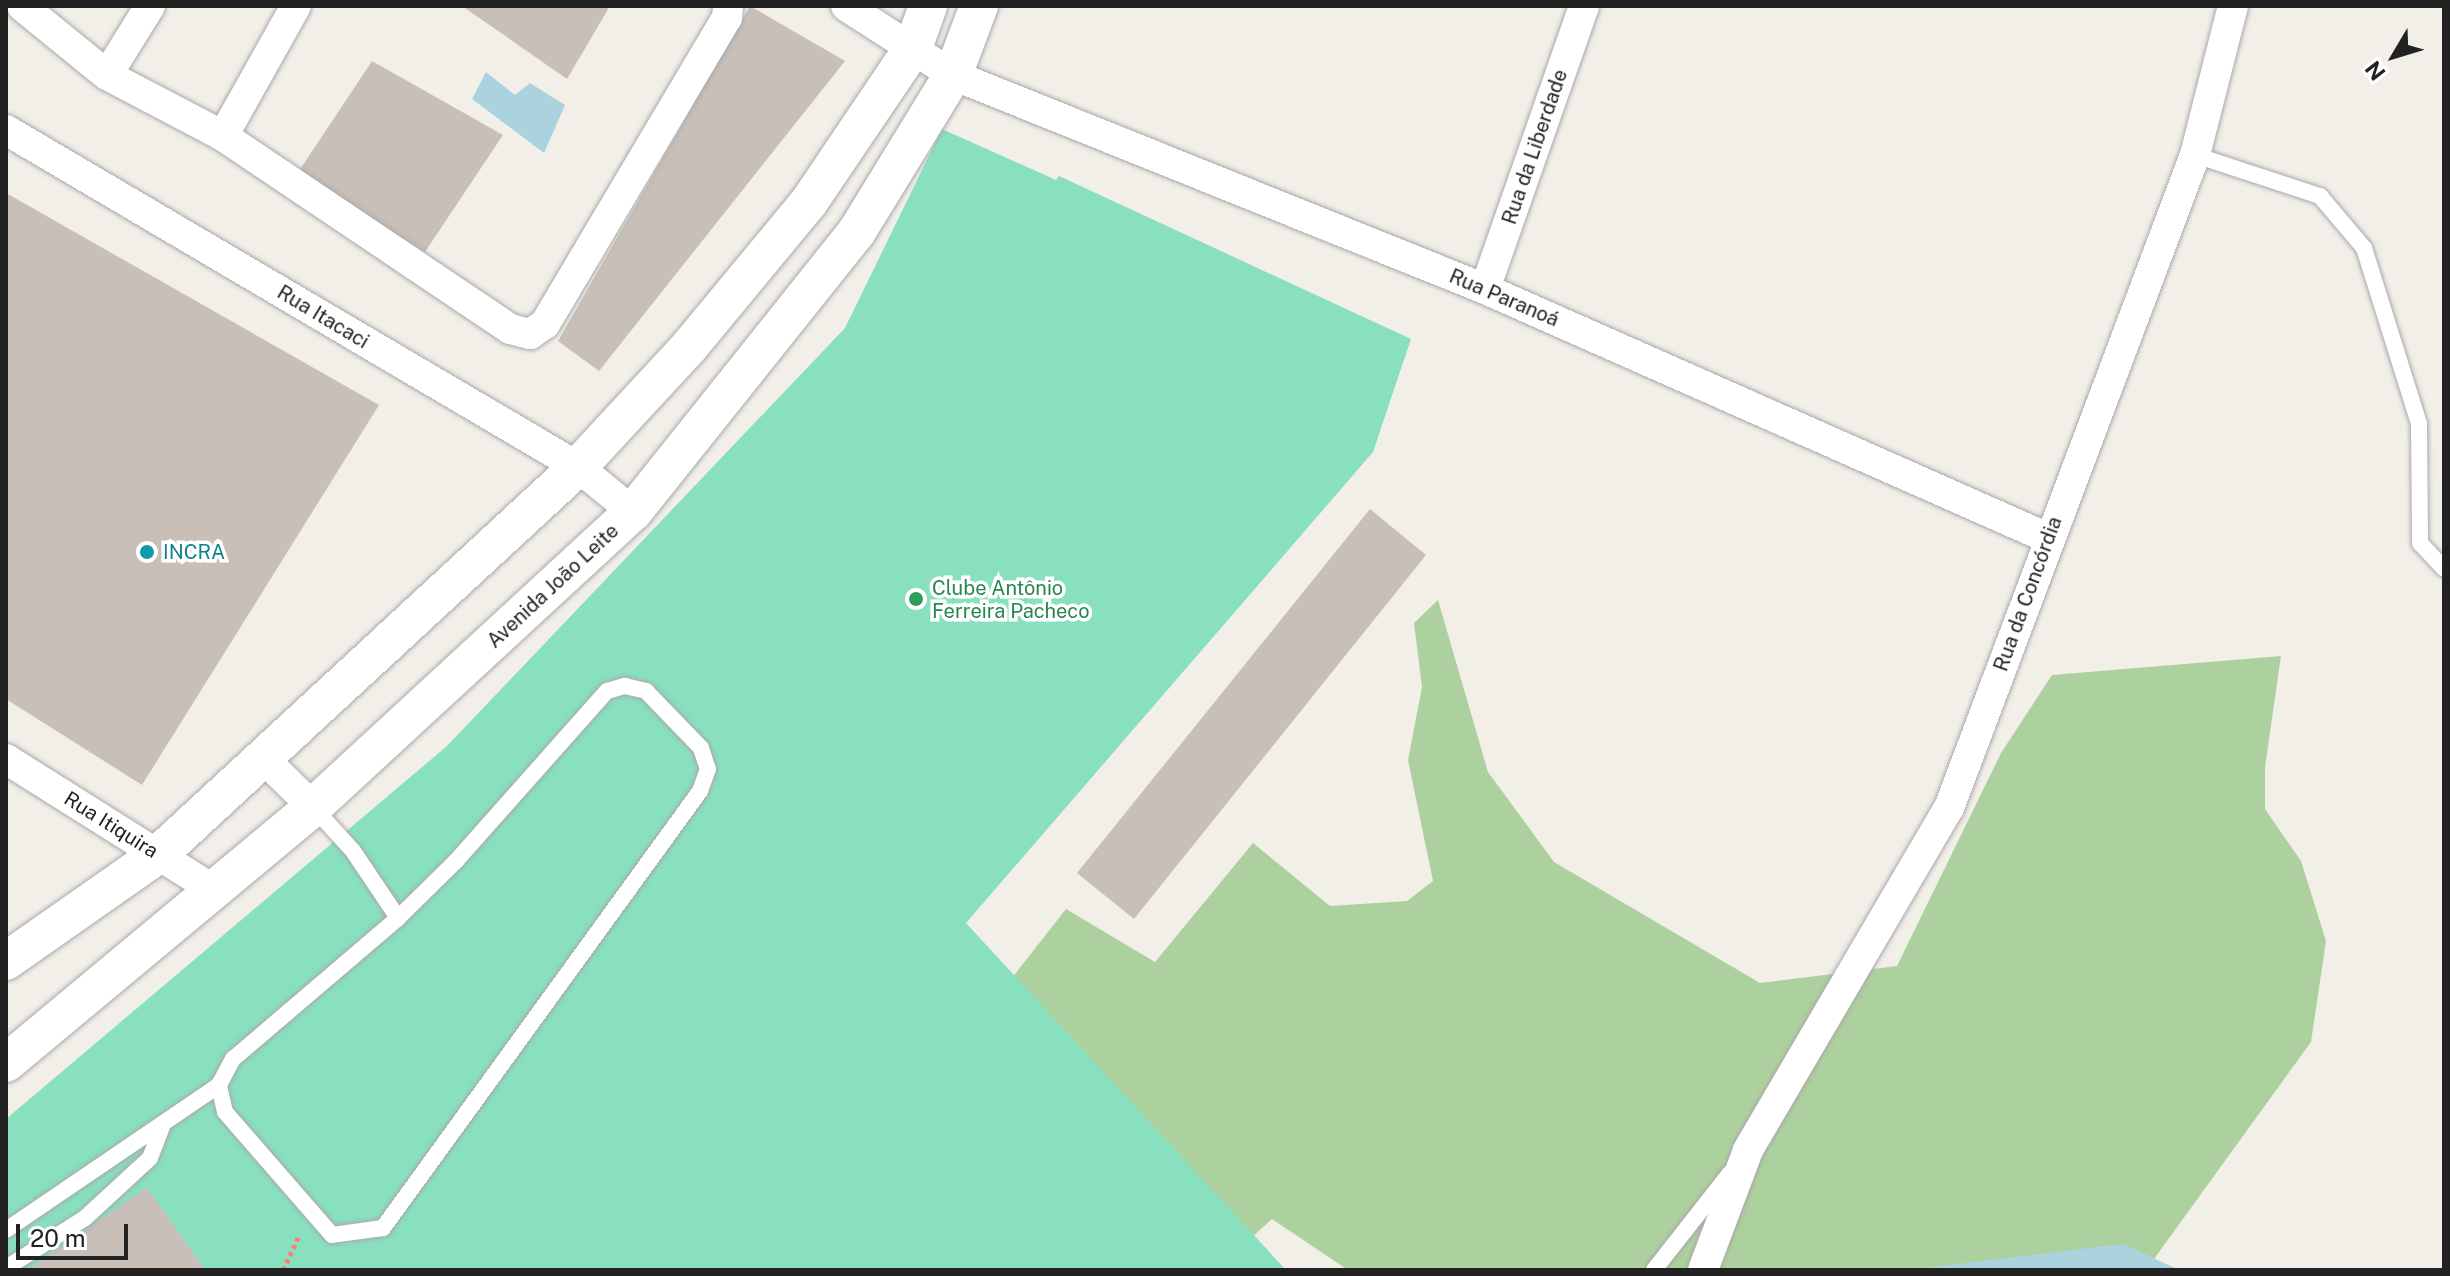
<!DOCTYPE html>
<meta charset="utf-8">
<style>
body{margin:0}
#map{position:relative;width:2450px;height:1276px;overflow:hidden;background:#f2efe9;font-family:"Public Sans",sans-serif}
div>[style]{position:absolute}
.forest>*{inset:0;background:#add19e}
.pitch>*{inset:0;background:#88e0be}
.water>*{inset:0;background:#aad3df}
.building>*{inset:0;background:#c7bfb8}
.path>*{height:5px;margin-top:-2.5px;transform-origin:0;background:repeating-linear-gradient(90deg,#fa8072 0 4px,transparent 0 8px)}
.roads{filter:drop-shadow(0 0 2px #a9a9a9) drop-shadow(0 0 2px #a9a9a9)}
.service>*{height:16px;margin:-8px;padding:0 8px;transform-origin:8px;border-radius:8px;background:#fff}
.minor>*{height:30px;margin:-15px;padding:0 15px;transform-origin:15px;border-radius:15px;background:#fff}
.tertiary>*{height:38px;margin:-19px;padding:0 19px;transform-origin:19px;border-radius:19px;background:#fff}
.dots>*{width:22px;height:22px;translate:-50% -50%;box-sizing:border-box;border:4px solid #fff;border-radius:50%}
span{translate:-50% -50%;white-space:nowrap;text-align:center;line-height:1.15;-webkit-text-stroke:7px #fff;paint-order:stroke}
.street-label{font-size:20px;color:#222}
.culture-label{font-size:20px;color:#0d838f}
.left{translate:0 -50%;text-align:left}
.leisure-label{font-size:20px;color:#27864d}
.frame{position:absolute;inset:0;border:8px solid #222;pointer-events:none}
.north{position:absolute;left:2354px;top:16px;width:80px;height:80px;-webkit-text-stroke:6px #fff;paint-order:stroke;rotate:232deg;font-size:22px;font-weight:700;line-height:32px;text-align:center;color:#222}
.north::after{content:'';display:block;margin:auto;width:28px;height:36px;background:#222;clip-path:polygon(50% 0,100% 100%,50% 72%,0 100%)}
.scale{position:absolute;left:16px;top:1224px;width:112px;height:36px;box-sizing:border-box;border:4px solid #222;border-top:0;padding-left:10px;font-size:24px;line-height:28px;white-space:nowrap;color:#222;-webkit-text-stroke:6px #fff;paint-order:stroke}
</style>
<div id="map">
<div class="forest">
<div style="clip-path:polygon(1438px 600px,1488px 772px,1554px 862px,1760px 983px,1897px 966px,2001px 753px,2052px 675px,2281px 656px,2265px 767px,2265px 809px,2301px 861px,2326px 941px,2311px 1042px,2154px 1259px,2075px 1270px,1348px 1270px,1272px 1219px,1216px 1270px,783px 1270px,1066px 909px,1155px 962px,1253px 843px,1330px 906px,1407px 901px,1433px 881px,1408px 760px,1422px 687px,1414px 623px)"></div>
</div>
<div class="pitch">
<div style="clip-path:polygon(942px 129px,1056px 180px,1059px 176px,1411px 339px,1373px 452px,966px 923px,1286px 1270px,6px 1270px,6px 1119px,447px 746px,845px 328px)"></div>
</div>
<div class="water">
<div style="clip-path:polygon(486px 72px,515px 95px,530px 83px,565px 105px,544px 153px,472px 99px)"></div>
<div style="clip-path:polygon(2123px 1244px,2179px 1270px,1908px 1270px)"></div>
</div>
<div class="building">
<div style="clip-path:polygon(462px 6px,610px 6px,567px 79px)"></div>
<div style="clip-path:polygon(750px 6px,845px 61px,599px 371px,558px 341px)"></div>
<div style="clip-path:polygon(372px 61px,503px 135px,425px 252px,297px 174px)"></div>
<div style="clip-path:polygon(6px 193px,379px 405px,142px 785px,6px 699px)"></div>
<div style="clip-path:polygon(1370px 509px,1426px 555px,1134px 919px,1077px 873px)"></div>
<div style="clip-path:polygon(147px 1187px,205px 1270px,28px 1270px)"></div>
</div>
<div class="path">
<div style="left:283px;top:1270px;width:38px;rotate:-65deg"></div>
</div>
<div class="roads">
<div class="service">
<div style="left:2195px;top:155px;width:132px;rotate:18.2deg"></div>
<div style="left:2320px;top:196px;width:68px;rotate:49.8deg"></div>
<div style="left:2364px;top:248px;width:184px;rotate:72.6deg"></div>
<div style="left:2419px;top:424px;width:119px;rotate:89.5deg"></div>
<div style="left:2420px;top:543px;width:35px;rotate:47deg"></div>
<div style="left:625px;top:686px;width:22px;rotate:13deg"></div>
<div style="left:646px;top:691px;width:79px;rotate:46deg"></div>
<div style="left:701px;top:748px;width:22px;rotate:72deg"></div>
<div style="left:708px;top:769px;width:23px;rotate:110deg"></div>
<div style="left:700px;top:791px;width:540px;rotate:125.96deg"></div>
<div style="left:383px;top:1228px;width:51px;rotate:172.2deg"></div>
<div style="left:332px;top:1235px;width:163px;rotate:-131deg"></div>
<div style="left:225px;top:1112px;width:28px;rotate:-103deg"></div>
<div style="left:219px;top:1085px;width:30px;rotate:-62deg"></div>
<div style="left:233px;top:1059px;width:217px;rotate:-40.5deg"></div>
<div style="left:398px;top:918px;width:81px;rotate:-44.5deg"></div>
<div style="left:456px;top:861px;width:227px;rotate:-48.4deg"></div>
<div style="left:607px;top:691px;width:19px;rotate:-16deg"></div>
<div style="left:313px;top:807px;width:59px;rotate:47.7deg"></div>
<div style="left:353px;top:851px;width:81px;rotate:56.1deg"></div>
<div style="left:6px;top:1230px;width:258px;rotate:-34.2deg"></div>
<div style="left:6px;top:1268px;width:93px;rotate:-32.3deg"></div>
<div style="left:85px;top:1218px;width:88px;rotate:-42.7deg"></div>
<div style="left:150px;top:1158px;width:36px;rotate:-69deg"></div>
<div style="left:1654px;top:1270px;width:123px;rotate:-51.9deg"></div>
</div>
<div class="minor">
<div style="left:22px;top:6px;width:109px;rotate:39.1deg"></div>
<div style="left:150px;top:6px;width:81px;rotate:121.9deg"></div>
<div style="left:107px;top:75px;width:131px;rotate:27.7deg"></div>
<div style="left:223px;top:136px;width:346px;rotate:33.9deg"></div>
<div style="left:510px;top:329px;width:21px;rotate:14deg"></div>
<div style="left:530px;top:334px;width:18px;rotate:-34deg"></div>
<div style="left:545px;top:324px;width:356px;rotate:-59.3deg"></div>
<div style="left:727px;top:18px;width:12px;rotate:-85deg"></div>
<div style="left:846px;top:6px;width:127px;rotate:32.8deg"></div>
<div style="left:953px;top:75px;width:573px;rotate:21.91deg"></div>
<div style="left:1485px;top:289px;width:616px;rotate:23.86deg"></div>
<div style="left:6px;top:130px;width:664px;rotate:30.5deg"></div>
<div style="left:578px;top:467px;width:71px;rotate:39.3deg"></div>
<div style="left:223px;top:136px;width:149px;rotate:-60.7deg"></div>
<div style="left:1485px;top:289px;width:300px;rotate:-70.7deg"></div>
<div style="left:263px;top:758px;width:70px;rotate:44.4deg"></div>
<div style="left:6px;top:759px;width:248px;rotate:32.2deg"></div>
<div style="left:1703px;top:1270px;width:128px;rotate:-69.4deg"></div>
<div style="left:1748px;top:1150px;width:397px;rotate:-59.6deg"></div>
<div style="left:1949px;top:808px;width:698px;rotate:-69.36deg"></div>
<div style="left:2195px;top:155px;width:154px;rotate:-75.7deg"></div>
</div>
<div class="tertiary">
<div style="left:6px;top:961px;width:187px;rotate:-35deg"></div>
<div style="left:159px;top:854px;width:570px;rotate:-42.73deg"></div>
<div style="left:578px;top:467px;width:163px;rotate:-47.2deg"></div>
<div style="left:689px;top:347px;width:188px;rotate:-50.4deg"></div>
<div style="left:809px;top:202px;width:186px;rotate:-56deg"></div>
<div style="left:913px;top:48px;width:45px;rotate:-70.3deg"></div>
<div style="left:6px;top:1063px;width:400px;rotate:-39.8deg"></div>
<div style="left:313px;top:807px;width:435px;rotate:-42.7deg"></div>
<div style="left:633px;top:512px;width:357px;rotate:-51.4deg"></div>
<div style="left:856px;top:233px;width:185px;rotate:-58.5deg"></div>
<div style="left:953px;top:75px;width:74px;rotate:-69.4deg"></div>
</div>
</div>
<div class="dots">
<div style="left:147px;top:552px;background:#0f9aa8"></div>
<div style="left:916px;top:599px;background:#2e9e5b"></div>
</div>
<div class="street-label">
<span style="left:1535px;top:147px;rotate:-71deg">Rua da Liberdade</span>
<span style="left:1504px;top:298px;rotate:23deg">Rua Paranoá</span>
<span style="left:323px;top:317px;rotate:31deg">Rua Itacaci</span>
<span style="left:553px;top:586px;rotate:-43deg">Avenida João Leite</span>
<span style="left:2028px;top:594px;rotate:-70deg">Rua da Concórdia</span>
<span style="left:111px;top:825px;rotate:32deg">Rua Itiquira</span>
</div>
<div class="culture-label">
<span class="left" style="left:163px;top:552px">INCRA</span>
</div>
<div class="leisure-label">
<span class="left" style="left:932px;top:600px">Clube Antônio<br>Ferreira Pacheco</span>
</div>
<div class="frame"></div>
<div class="north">N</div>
<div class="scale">20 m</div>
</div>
